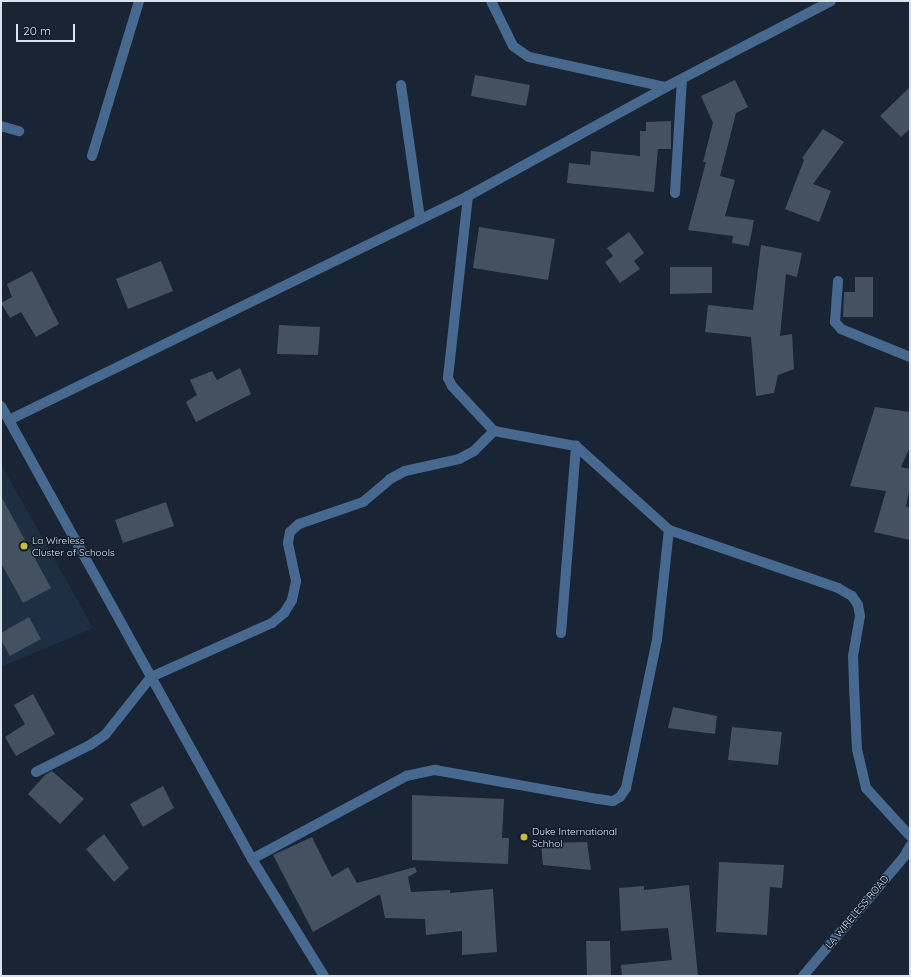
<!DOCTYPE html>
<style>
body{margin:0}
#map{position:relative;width:911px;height:977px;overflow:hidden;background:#192534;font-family:Quicksand,sans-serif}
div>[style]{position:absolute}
.built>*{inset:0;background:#1e2f43}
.building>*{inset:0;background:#435161}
.lane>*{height:10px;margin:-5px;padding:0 5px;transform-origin:5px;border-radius:5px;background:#48698f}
.street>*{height:10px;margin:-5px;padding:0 5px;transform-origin:5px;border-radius:5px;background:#48698f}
.dots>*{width:11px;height:11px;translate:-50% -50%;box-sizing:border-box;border:2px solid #101c2a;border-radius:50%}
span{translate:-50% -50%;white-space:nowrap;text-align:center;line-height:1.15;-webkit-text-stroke:3px #101c2a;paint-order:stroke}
.poi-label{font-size:10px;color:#dae3ec}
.left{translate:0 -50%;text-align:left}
.street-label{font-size:10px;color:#dae3ec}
.frame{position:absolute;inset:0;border:2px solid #dae3ec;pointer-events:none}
.scale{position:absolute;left:16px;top:24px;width:59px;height:18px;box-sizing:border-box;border:2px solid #dae3ec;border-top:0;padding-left:5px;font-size:12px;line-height:14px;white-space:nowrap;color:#dae3ec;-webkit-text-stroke:3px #101c2a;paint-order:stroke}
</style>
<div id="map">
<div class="built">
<div style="clip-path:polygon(1px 464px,93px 628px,1px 667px)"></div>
</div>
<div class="building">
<div style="clip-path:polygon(475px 75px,530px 85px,526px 106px,471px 96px)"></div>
<div style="clip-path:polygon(735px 80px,748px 107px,736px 113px,720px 176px,735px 180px,725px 216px,754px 220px,749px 246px,732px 243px,733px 236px,688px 230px,706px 162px,703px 162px,713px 123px,701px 96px)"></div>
<div style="clip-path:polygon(910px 87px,910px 129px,901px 137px,880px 116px)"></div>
<div style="clip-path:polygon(671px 121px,671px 149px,658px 149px,654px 192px,567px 183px,569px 163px,590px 165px,591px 151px,640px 156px,640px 131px,646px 131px,646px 122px)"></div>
<div style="clip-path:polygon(823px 129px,844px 142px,813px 184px,831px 191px,819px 222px,785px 209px,804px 160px,802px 158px)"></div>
<div style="clip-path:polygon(479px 227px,555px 239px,548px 280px,473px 268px)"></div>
<div style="clip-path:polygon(629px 232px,644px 253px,634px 261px,640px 269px,620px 283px,605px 262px,613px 256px,607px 248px)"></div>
<div style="clip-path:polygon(761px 245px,802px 253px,797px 277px,786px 274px,780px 336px,792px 334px,794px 369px,778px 375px,774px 393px,756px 396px,751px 337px,705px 332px,708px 305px,753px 310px)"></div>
<div style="clip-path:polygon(161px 261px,173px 291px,128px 309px,116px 279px)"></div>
<div style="clip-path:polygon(670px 267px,712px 267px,712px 293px,670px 294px)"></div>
<div style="clip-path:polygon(32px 271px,59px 324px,36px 337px,21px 312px,10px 318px,1px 303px,12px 297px,7px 284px)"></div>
<div style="clip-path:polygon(855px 277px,873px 277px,873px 317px,843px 317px,844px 292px,855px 292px)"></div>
<div style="clip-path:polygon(279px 325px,320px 327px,318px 355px,277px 354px)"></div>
<div style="clip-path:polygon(240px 368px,251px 394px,196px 422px,186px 402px,197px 395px,190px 380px,212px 371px,217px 380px)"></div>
<div style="clip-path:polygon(875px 407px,910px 412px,910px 447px,901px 467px,910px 469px,910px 488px,906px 506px,910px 508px,910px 540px,874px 532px,886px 491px,850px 486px)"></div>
<div style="clip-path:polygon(1px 496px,51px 588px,23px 603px,1px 563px)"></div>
<div style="clip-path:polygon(166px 502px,174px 526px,123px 543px,115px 520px)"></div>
<div style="clip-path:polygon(29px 617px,41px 639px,10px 656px,1px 640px,1px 633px)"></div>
<div style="clip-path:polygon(33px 694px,55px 734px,16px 756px,5px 737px,25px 724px,14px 705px)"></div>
<div style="clip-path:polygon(673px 707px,717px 716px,715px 734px,668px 728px)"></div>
<div style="clip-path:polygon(732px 727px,782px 732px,778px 765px,728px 760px)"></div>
<div style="clip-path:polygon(52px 771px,84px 799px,60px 824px,28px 794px,45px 775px)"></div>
<div style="clip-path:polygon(163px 786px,174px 808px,143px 827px,130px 804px)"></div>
<div style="clip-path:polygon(412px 795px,504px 799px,502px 838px,509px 838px,508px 864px,412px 860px)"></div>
<div style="clip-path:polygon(104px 834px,129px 868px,114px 882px,86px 849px)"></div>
<div style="clip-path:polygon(312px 837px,332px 877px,348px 867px,357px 883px,415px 867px,417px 872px,408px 877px,411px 892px,450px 890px,450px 893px,493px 889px,497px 952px,462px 955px,462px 931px,426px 935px,425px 919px,385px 918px,380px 894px,313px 932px,273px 855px)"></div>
<div style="clip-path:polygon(587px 842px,591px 870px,543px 865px,541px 843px)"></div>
<div style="clip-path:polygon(719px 862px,784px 865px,782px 888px,770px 887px,767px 935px,716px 932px)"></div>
<div style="clip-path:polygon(689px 885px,698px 976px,622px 976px,621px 965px,672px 960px,668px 928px,621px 931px,619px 888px,644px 886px,644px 890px)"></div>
<div style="clip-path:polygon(586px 941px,610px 941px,611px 976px,587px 976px)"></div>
</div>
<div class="lane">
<div style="left:491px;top:1px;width:50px;rotate:63.9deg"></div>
<div style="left:513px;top:46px;width:19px;rotate:35deg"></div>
<div style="left:529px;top:57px;width:140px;rotate:12.4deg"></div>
<div style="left:1px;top:126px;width:19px;rotate:16deg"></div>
<div style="left:675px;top:193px;width:114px;rotate:-86.5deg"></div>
<div style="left:36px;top:772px;width:60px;rotate:-26.6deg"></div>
<div style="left:90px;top:745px;width:18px;rotate:-34deg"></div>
<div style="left:105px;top:735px;width:74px;rotate:-51.6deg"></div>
</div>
<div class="street">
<div style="left:401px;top:85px;width:135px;rotate:81.9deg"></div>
<div style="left:92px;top:156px;width:162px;rotate:-73.1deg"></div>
<div style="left:468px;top:196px;width:183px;rotate:96.3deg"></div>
<div style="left:448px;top:378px;width:9px;rotate:63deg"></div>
<div style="left:452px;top:386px;width:62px;rotate:47deg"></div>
<div style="left:494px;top:431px;width:83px;rotate:10.4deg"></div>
<div style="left:576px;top:446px;width:125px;rotate:42.1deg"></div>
<div style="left:669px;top:530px;width:179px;rotate:18.9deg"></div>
<div style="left:838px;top:588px;width:16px;rotate:30deg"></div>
<div style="left:852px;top:596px;width:11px;rotate:56deg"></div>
<div style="left:858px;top:605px;width:11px;rotate:80deg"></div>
<div style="left:860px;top:616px;width:41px;rotate:99.9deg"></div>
<div style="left:853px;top:656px;width:30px;rotate:88deg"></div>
<div style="left:854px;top:686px;width:63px;rotate:87.3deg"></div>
<div style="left:857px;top:749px;width:40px;rotate:77deg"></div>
<div style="left:866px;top:788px;width:65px;rotate:47.5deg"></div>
<div style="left:838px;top:281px;width:41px;rotate:94.2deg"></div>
<div style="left:835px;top:322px;width:9px;rotate:49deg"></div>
<div style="left:841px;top:329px;width:74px;rotate:22.1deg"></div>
<div style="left:1px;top:406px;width:518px;rotate:61.01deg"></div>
<div style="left:252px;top:859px;width:137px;rotate:58.4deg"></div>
<div style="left:9px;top:420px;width:511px;rotate:-26.01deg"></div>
<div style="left:468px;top:196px;width:226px;rotate:-28.8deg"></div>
<div style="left:666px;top:87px;width:186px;rotate:-27.5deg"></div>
<div style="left:561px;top:633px;width:188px;rotate:-85.4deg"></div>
<div style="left:151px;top:677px;width:133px;rotate:-24.1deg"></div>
<div style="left:272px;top:623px;width:16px;rotate:-40deg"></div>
<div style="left:284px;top:613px;width:15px;rotate:-58deg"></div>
<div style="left:292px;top:600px;width:19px;rotate:-78deg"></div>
<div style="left:296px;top:581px;width:39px;rotate:-102deg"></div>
<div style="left:288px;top:543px;width:11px;rotate:-80deg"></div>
<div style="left:290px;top:532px;width:12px;rotate:-42deg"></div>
<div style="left:299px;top:524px;width:68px;rotate:-19deg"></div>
<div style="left:363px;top:502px;width:35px;rotate:-40deg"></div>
<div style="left:390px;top:479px;width:17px;rotate:-28deg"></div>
<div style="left:405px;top:471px;width:55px;rotate:-12.5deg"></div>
<div style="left:459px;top:459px;width:17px;rotate:-28deg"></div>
<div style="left:474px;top:451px;width:28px;rotate:-45deg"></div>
<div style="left:252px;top:859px;width:175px;rotate:-28.3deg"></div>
<div style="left:406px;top:776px;width:30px;rotate:-12deg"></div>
<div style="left:435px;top:770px;width:166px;rotate:10.1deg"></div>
<div style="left:598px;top:799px;width:15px;rotate:8deg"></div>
<div style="left:613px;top:801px;width:8px;rotate:-30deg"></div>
<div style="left:620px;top:797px;width:11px;rotate:-56deg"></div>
<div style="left:626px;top:788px;width:151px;rotate:-78.2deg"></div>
<div style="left:657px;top:640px;width:111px;rotate:-83.8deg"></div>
<div style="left:803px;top:976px;width:156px;rotate:-49.7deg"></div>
<div style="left:904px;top:857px;width:13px;rotate:-61deg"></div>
</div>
<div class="dots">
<div style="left:24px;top:546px;background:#c9ba3a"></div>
<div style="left:524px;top:837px;background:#c9ba3a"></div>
</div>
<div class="poi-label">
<span class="left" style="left:32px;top:546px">La Wireless<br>Cluster of Schools</span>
<span class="left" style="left:532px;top:837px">Duke International<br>Schhol</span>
</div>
<div class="street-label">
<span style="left:857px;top:912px;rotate:-50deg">LA WIRELESS ROAD</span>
</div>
<div class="frame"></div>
<div class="scale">20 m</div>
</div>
